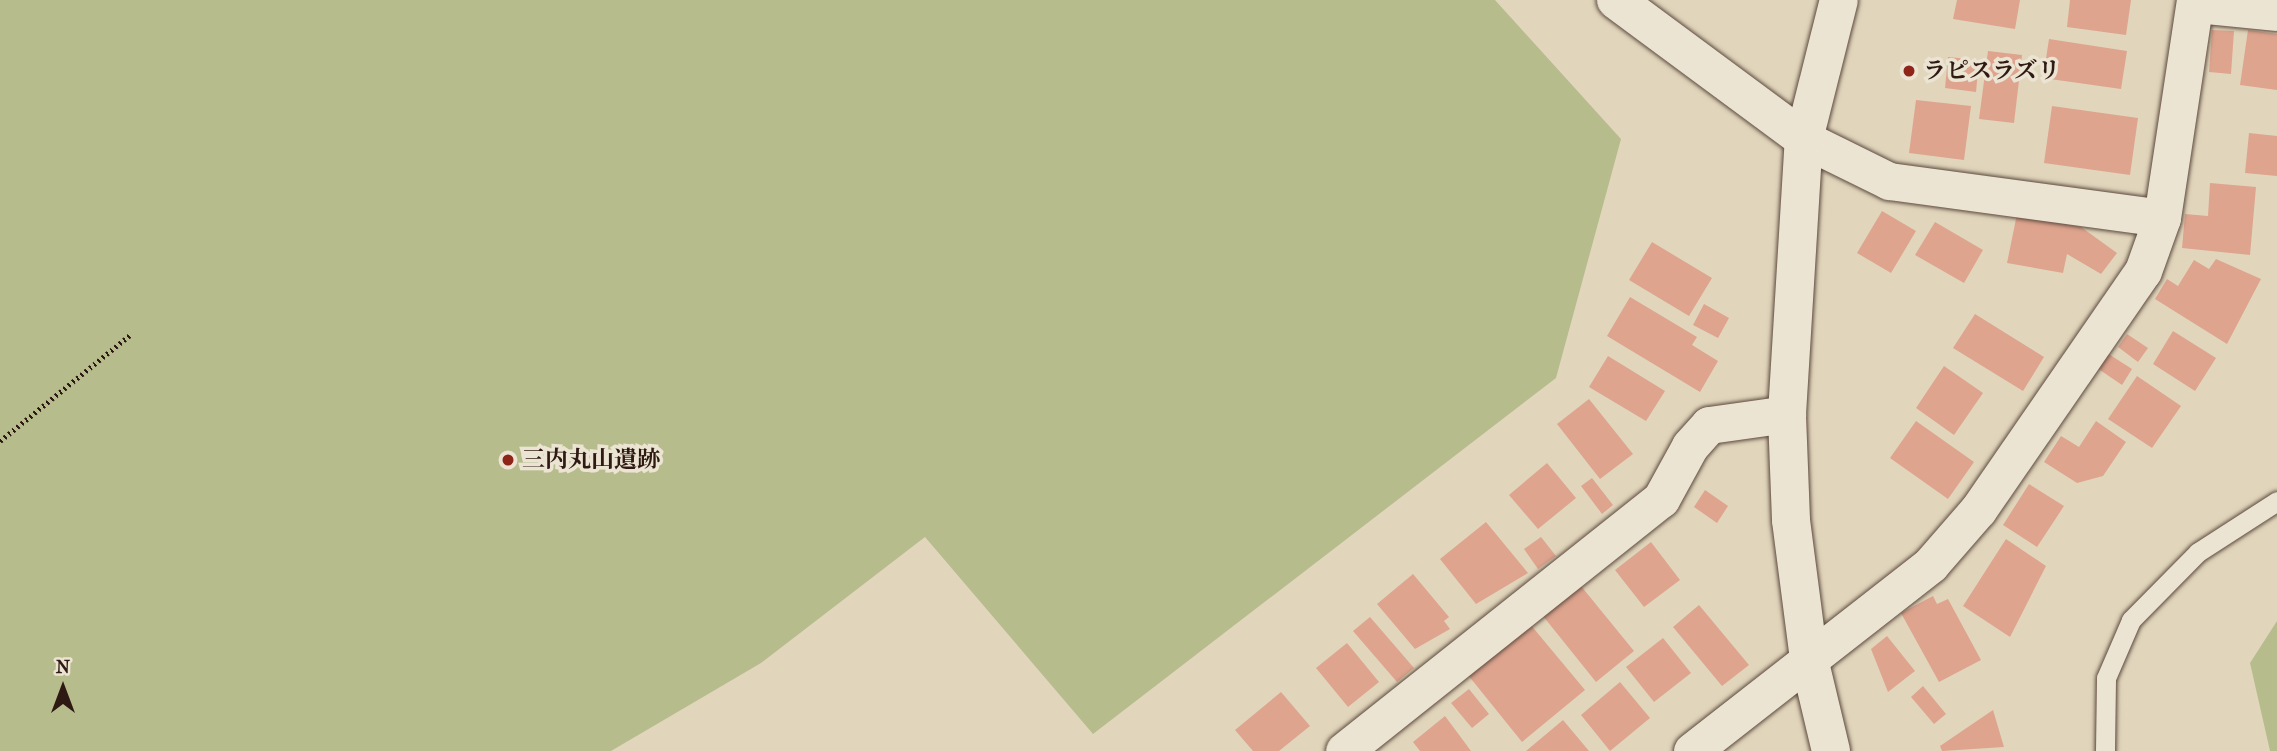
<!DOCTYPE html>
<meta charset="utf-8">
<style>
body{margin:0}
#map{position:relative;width:2277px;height:751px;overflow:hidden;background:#e1d6bc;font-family:"IM FELL French Canon","Noto Serif JP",serif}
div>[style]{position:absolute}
.green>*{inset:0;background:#b7bc8d}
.building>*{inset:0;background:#dea48e}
.path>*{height:4.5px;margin-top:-2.25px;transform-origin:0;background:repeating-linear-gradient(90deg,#2f1a13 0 2px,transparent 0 5.5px)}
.roads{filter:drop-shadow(0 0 2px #5c493d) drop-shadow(0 0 2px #5c493d)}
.service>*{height:19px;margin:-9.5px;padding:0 9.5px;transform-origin:9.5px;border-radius:9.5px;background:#ece4d3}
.minor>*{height:37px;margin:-18.5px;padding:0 18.5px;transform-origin:18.5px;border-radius:18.5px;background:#ece4d3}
.tertiary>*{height:38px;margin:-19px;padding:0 19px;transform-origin:19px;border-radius:19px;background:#ece4d3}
.dots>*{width:19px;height:19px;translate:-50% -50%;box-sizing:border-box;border:4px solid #ece4d3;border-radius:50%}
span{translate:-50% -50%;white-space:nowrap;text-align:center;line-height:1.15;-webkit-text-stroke:7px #ece4d3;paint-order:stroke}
.poi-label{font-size:23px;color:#2f1a13;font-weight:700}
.left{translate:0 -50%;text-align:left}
.north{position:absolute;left:28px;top:653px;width:70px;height:70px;-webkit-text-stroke:5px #ece4d3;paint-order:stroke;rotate:0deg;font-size:19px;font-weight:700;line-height:28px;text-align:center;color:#2f1a13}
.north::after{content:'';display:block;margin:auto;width:24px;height:32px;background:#2f1a13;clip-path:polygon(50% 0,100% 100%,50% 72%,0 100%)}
</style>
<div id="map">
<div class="green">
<div style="clip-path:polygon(0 0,1495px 0,1621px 139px,1556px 378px,1093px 734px,925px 537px,761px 663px,611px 751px,0 751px)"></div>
<div style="clip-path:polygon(2277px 621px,2277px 751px,2270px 751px,2250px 663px)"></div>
</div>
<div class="building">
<div style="clip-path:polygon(1957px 0,2020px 0,2015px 29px,1953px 19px)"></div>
<div style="clip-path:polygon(2070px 0,2131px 0,2126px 35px,2067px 27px)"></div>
<div style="clip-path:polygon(2212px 30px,2234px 31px,2231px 74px,2209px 72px)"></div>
<div style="clip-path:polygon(2248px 30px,2277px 34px,2277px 90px,2240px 85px)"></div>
<div style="clip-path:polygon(2049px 39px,2127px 51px,2121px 89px,2043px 78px)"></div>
<div style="clip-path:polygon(1988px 51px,2022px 55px,2014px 123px,1979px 119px)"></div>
<div style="clip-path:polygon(1948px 57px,1979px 60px,1976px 92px,1945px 88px)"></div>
<div style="clip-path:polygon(1916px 100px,1971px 106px,1964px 160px,1909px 153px)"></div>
<div style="clip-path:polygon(2052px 106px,2138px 118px,2130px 175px,2044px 163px)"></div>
<div style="clip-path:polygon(2249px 133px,2277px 136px,2277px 176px,2245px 173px)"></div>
<div style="clip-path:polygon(2210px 183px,2256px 187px,2250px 255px,2182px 248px,2185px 214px,2208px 216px)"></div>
<div style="clip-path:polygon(1882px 211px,1916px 231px,1891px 273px,1857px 253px)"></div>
<div style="clip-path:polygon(2017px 214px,2081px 227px,2117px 253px,2101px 274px,2067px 254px,2063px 273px,2007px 263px)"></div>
<div style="clip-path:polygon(1935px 222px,1983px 250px,1964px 283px,1915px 255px)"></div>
<div style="clip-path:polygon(1652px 242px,1712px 278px,1689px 316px,1629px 280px)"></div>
<div style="clip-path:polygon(2216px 259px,2261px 279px,2227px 344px,2155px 299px,2167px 279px,2178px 286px,2194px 260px,2209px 269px)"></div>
<div style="clip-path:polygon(1630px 297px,1697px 337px,1692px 345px,1718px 361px,1700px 392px,1607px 336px)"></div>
<div style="clip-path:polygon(1704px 304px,1729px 318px,1718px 338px,1693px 325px)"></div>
<div style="clip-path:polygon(1975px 314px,2044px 357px,2023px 391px,1953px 348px)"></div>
<div style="clip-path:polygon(2173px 331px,2216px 358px,2195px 391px,2153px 364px)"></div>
<div style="clip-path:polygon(2127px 334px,2148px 348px,2138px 362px,2118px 347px)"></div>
<div style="clip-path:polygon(2107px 353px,2132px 369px,2122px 385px,2097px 368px)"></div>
<div style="clip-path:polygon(1608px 356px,1665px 391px,1646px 421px,1589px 387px)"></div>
<div style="clip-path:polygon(1944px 366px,1983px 393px,1954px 435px,1916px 408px)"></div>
<div style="clip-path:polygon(2137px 376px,2181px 406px,2152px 448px,2108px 419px)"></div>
<div style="clip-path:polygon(1589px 399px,1633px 454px,1600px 479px,1557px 424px)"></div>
<div style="clip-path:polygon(1916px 421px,1974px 462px,1948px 499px,1890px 458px)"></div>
<div style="clip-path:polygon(2096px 421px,2126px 442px,2103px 476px,2077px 483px,2044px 462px,2061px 436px,2079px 447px)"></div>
<div style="clip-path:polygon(1547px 463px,1576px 498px,1538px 529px,1509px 495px)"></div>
<div style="clip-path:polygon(1592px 478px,1613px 505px,1602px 514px,1581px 486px)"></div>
<div style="clip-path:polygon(2029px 484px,2064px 506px,2037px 547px,2003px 525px)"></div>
<div style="clip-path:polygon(1705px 490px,1728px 506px,1717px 523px,1694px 507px)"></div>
<div style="clip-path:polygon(1486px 522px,1528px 573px,1476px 604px,1440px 559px)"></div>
<div style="clip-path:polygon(1541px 537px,1556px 556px,1538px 569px,1524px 549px)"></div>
<div style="clip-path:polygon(2006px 539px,2046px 566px,2010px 637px,1963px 606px)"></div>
<div style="clip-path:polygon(1651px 542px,1680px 580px,1644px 607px,1615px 570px)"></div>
<div style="clip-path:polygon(1413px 574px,1449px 617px,1444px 621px,1450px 629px,1415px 649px,1377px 604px)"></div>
<div style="clip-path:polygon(1581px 586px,1634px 651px,1596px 682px,1543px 616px)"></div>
<div style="clip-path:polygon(1933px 596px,1937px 604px,1948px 599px,1981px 660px,1939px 682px,1901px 613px)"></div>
<div style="clip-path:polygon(1699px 605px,1749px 665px,1722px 686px,1673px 627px)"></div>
<div style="clip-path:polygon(1370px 617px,1414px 668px,1397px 682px,1353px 631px)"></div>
<div style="clip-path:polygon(1530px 624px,1585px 690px,1522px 742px,1468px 675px)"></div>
<div style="clip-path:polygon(1887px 636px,1915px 671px,1888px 692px,1871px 649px)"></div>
<div style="clip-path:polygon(1663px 638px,1691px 673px,1654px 702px,1626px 667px)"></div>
<div style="clip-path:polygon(1347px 643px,1379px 682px,1348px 707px,1316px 668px)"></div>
<div style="clip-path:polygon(1620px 682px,1650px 718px,1610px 751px,1581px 715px)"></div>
<div style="clip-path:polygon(1923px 686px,1946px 714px,1934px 724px,1911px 697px)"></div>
<div style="clip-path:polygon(1469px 689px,1489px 714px,1472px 728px,1451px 703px)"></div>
<div style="clip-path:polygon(1281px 692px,1310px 726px,1279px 751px,1253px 751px,1235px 730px)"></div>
<div style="clip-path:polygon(1993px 710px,2004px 747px,1942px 751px,1940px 746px)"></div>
<div style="clip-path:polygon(1445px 716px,1471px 751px,1420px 751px,1413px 742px)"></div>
<div style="clip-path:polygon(1563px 720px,1589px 751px,1526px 751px)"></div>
</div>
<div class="path">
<div style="left:0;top:441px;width:168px;rotate:-39.2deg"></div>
</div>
<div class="roads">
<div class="service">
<div style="left:2105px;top:751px;width:73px;rotate:-89.2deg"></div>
<div style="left:2106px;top:678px;width:63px;rotate:-66.7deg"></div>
<div style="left:2131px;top:620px;width:95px;rotate:-45.4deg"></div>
<div style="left:2198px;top:552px;width:94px;rotate:-32.8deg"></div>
</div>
<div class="minor">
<div style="left:2195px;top:4px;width:82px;rotate:5.6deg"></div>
<div style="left:1804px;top:139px;width:95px;rotate:26.3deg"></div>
<div style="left:1889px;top:181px;width:275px;rotate:7.7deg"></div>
<div style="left:1344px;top:751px;width:405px;rotate:-38.5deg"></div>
<div style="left:1661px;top:499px;width:60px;rotate:-61.3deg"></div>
<div style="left:1690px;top:446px;width:28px;rotate:-48deg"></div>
<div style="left:1709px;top:425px;width:79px;rotate:-8deg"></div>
<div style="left:1692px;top:751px;width:303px;rotate:-38deg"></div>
<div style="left:1931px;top:564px;width:72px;rotate:-49deg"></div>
<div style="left:1978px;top:510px;width:290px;rotate:-55.4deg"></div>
<div style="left:2143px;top:271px;width:56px;rotate:-70.3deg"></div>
<div style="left:2162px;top:218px;width:220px;rotate:-81.4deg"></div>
</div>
<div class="tertiary">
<div style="left:1616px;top:0;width:234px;rotate:36.5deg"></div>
<div style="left:1831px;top:751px;width:95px;rotate:-103.4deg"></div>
<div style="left:1809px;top:659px;width:140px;rotate:-97.4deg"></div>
<div style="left:1791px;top:520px;width:106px;rotate:-92.2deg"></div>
<div style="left:1787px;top:414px;width:276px;rotate:-86.5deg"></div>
<div style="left:1804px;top:139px;width:143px;rotate:-75.9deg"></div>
</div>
</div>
<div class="dots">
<div style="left:1909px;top:71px;background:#8f2418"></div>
<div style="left:508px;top:460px;background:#8f2418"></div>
</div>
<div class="poi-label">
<span class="left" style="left:1923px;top:71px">ラピスラズリ</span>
<span class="left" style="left:522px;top:460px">三内丸山遺跡</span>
</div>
<div class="north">N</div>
</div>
